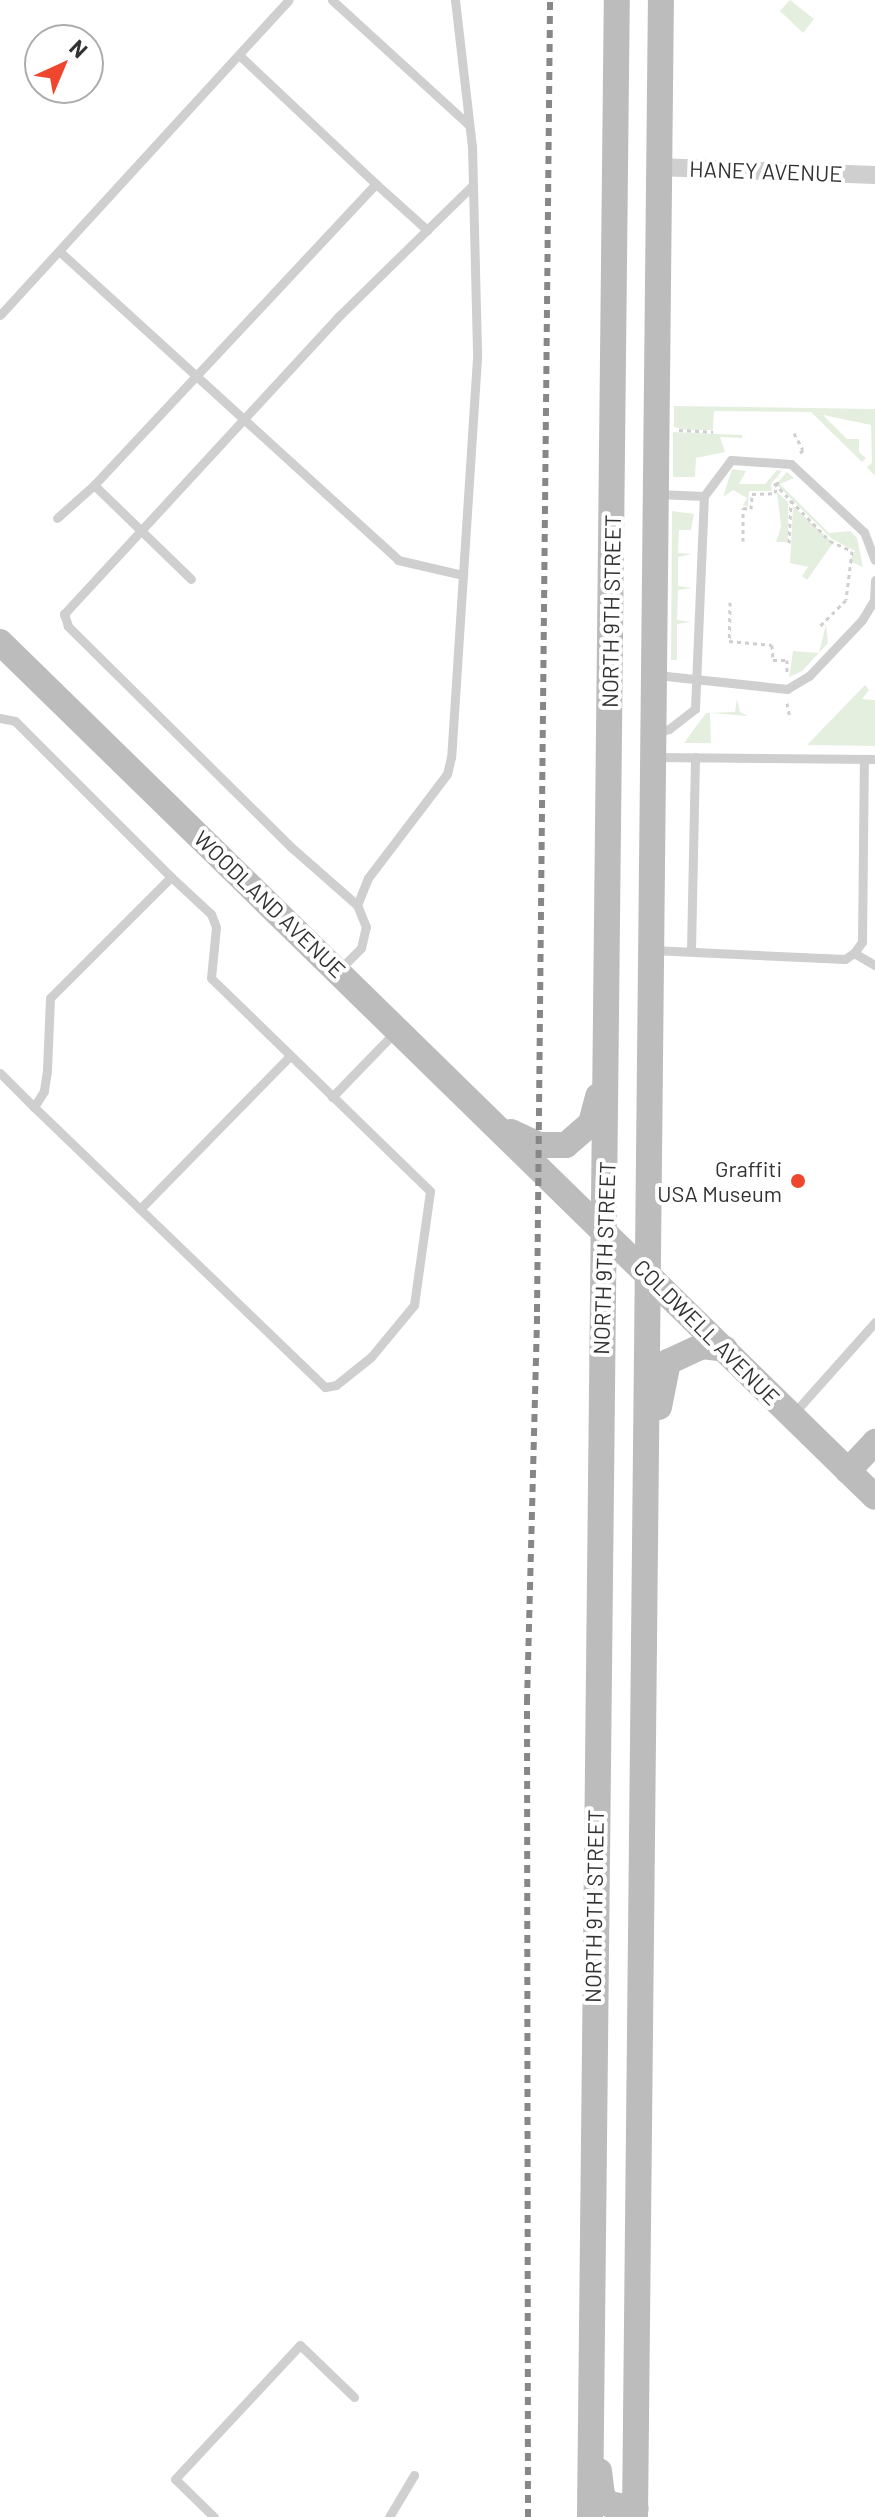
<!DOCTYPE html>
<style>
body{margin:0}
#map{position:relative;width:875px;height:2517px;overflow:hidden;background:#fff;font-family:Barlow,sans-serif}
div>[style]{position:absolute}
.green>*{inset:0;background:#e5efe0}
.path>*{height:3px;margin-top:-1.5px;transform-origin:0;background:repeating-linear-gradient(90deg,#cfcfcf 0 4px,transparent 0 8px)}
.lane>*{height:9px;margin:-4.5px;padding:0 4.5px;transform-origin:4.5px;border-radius:4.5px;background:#cfcfcf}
.street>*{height:18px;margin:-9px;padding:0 9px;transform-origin:9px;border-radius:9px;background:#cfcfcf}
.secondary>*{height:26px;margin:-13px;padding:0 13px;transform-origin:13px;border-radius:13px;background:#bcbcbc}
.rail>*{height:6px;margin-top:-3px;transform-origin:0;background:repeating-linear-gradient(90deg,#878787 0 8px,transparent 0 14px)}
.dots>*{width:22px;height:22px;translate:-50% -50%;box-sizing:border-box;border:4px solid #fff;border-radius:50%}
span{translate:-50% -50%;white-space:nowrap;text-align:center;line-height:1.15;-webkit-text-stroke:8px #fff;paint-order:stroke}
.street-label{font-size:22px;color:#323232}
.poi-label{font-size:22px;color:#323232}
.right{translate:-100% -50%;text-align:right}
.north{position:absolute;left:24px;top:24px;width:80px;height:80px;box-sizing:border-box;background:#fff;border:2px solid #adadad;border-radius:50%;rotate:44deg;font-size:22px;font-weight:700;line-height:32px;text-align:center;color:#323232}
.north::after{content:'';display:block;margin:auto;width:28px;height:36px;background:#ef462f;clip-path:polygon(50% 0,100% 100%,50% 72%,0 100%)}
</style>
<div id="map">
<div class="green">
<div style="clip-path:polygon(790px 0,814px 19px,803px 33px,780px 11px)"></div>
<div style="clip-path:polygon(674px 406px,875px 409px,875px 476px,867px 467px,872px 463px,871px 425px,823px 415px,847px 439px,859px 439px,859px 452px,866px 458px,862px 462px,811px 412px,714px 411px,713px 430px,686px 430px,674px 427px)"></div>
<div style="clip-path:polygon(673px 432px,742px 435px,743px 438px,720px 437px,725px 452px,696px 458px,695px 477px,673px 477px)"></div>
<div style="clip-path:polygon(732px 469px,746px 471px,739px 484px,765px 484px,777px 470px,782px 471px,771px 484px,772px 491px,749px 491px,748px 507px,743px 505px,747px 498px,733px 490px,723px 497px)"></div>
<div style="clip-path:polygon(787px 472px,794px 478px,780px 484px,829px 533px,850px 531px,857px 538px,863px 567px,849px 561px,855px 551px,832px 539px,776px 484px)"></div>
<div style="clip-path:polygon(777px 492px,788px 502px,788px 542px,776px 542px,781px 527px)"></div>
<div style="clip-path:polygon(793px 506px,833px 543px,807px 580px,802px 576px,808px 567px,790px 563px)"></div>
<div style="clip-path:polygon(672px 511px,694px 514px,691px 530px,679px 530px,678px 553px,692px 554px,678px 557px,678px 586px,692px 588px,678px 590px,677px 620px,691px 622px,677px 624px,677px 660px,671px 660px)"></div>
<div style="clip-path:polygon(826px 624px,828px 643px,802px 671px,789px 677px,793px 651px,819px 653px)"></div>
<div style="clip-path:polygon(865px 685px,869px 690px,862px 699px,875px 700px,875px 746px,807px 745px)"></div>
<div style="clip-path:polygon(737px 699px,740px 712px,748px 716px,710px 713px,711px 743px,684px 743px,706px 713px,735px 712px)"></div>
</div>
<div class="path">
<div style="left:679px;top:430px;width:34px;rotate:3deg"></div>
<div style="left:794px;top:433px;width:19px;rotate:62deg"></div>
<div style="left:803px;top:450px;width:4px;rotate:135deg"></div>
<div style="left:774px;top:483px;width:81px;rotate:46deg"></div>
<div style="left:830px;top:541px;width:24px;rotate:24deg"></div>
<div style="left:852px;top:551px;width:49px;rotate:97deg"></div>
<div style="left:846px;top:600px;width:38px;rotate:135deg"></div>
<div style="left:743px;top:541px;width:33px;rotate:-90deg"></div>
<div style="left:743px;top:508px;width:8px;rotate:7deg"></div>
<div style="left:751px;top:509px;width:15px;rotate:-86deg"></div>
<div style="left:752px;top:494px;width:23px;rotate:-2deg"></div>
<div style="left:775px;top:493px;width:16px;rotate:-76deg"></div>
<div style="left:789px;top:543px;width:43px;rotate:-87.3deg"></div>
<div style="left:730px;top:602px;width:39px;rotate:91deg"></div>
<div style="left:729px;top:641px;width:43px;rotate:5.3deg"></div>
<div style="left:772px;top:645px;width:15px;rotate:86deg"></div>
<div style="left:773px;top:660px;width:14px"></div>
<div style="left:787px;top:660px;width:14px;rotate:90deg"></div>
<div style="left:787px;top:703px;width:16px;rotate:79deg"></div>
</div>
<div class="lane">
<div style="left:332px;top:0;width:185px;rotate:42.4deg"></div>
<div style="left:455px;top:0;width:147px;rotate:83.4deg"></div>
<div style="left:472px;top:146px;width:212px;rotate:88.6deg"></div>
<div style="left:477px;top:358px;width:400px;rotate:93.7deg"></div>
<div style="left:451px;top:757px;width:17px;rotate:103deg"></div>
<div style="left:447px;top:774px;width:131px;rotate:127.2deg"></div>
<div style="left:368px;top:878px;width:29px;rotate:112deg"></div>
<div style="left:357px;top:905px;width:88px;rotate:-138.7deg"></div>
<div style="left:291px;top:847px;width:314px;rotate:-135.3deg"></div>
<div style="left:68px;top:626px;width:13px;rotate:-108deg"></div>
<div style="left:64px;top:614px;width:404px;rotate:-47.3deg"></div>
<div style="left:338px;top:317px;width:187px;rotate:-44.4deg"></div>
<div style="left:376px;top:184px;width:69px;rotate:42deg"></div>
<div style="left:59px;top:251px;width:459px;rotate:42.3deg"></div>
<div style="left:398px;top:560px;width:67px;rotate:13deg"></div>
<div style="left:0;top:315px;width:427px;rotate:-47.5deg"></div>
<div style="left:94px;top:485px;width:412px;rotate:-46.9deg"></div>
<div style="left:376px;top:184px;width:187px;rotate:-136.7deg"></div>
<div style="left:704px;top:496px;width:45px;rotate:-53.1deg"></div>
<div style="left:731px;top:460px;width:60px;rotate:3.8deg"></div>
<div style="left:791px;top:464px;width:100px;rotate:43deg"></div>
<div style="left:864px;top:532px;width:30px;rotate:69deg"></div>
<div style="left:57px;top:518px;width:50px;rotate:-41.7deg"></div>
<div style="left:94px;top:485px;width:135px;rotate:44.1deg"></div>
<div style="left:657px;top:675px;width:131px;rotate:6.1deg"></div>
<div style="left:787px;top:689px;width:26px;rotate:-31deg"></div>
<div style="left:809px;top:676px;width:77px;rotate:-46.6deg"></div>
<div style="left:862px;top:620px;width:23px;rotate:-59deg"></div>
<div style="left:874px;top:600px;width:20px;rotate:-87deg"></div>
<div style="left:0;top:718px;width:15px;rotate:11deg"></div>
<div style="left:15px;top:721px;width:221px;rotate:45deg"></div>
<div style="left:171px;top:877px;width:171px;rotate:135deg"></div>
<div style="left:50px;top:998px;width:73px;rotate:92.4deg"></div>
<div style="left:47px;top:1071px;width:20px;rotate:99deg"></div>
<div style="left:44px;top:1091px;width:19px;rotate:122deg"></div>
<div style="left:34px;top:1107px;width:48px;rotate:-135deg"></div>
<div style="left:655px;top:733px;width:15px;rotate:-16deg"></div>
<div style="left:669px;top:729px;width:33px;rotate:-38deg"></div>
<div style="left:695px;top:709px;width:213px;rotate:-87.6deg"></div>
<div style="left:704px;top:496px;width:47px;rotate:-177.6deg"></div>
<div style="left:654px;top:757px;width:221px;rotate:0.5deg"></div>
<div style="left:652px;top:950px;width:193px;rotate:2.7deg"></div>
<div style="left:845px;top:959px;width:11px;rotate:-34deg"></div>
<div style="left:854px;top:953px;width:14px;rotate:-54deg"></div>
<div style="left:862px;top:942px;width:183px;rotate:-89.4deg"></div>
<div style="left:691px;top:950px;width:193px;rotate:-88.8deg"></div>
<div style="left:854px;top:953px;width:24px;rotate:30deg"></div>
<div style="left:339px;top:970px;width:31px;rotate:-45deg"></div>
<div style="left:361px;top:948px;width:22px;rotate:-77deg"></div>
<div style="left:366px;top:927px;width:24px;rotate:-112deg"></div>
<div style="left:332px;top:1097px;width:89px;rotate:-45.9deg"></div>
<div style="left:34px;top:1107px;width:404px;rotate:43.9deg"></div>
<div style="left:325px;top:1387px;width:11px;rotate:-10deg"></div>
<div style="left:336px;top:1385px;width:45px;rotate:-38.7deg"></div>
<div style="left:371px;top:1357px;width:67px;rotate:-50.4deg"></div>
<div style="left:414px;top:1305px;width:115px;rotate:-82deg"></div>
<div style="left:430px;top:1191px;width:305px;rotate:-135.8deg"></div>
<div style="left:211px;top:978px;width:51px;rotate:-84.4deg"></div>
<div style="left:216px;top:927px;width:14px;rotate:-111deg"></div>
<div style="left:211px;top:914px;width:54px;rotate:-137.2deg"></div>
<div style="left:140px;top:1209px;width:213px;rotate:-45.6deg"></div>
<div style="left:794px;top:1413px;width:122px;rotate:-48.3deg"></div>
<div style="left:214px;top:2517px;width:54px;rotate:-135.7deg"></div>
<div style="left:175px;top:2479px;width:183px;rotate:-47deg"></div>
<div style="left:300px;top:2345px;width:75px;rotate:43.9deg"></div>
<div style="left:389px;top:2517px;width:49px;rotate:-59.2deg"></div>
</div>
<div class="street">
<div style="left:657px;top:167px;width:218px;rotate:2.1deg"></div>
</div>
<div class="secondary">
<div style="left:0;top:642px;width:1223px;rotate:44.34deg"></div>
<div style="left:511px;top:1132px;width:31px;rotate:25deg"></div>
<div style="left:539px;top:1145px;width:27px"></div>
<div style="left:566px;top:1145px;width:33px;rotate:-41deg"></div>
<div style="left:591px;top:1123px;width:28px;rotate:-75deg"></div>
<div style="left:659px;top:1407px;width:46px;rotate:-78.7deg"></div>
<div style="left:668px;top:1362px;width:38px;rotate:-25deg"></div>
<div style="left:702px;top:1346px;width:23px;rotate:7deg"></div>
<div style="left:848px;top:1471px;width:40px;rotate:-47deg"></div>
<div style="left:599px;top:2471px;width:25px;rotate:83deg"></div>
<div style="left:602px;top:2496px;width:11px;rotate:49deg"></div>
<div style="left:609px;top:2504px;width:27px;rotate:10deg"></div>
<div style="left:590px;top:2517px;width:2517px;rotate:-89.39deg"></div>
<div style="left:635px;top:2517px;width:2517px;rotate:-89.41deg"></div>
</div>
<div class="rail">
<div style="left:528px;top:2517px;width:815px;rotate:-90.07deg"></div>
<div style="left:527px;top:1702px;width:390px;rotate:-88.5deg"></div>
<div style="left:537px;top:1312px;width:1312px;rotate:-89.43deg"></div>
</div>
<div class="dots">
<div style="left:798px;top:1181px;background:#ef462f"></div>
</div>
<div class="street-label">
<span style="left:766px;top:171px;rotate:2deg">HANEY AVENUE</span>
<span style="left:611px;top:611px;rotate:-89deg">NORTH 9TH STREET</span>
<span style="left:270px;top:904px;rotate:44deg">WOODLAND AVENUE</span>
<span style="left:604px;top:1258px;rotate:-88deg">NORTH 9TH STREET</span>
<span style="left:707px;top:1332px;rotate:45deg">COLDWELL AVENUE</span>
<span style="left:594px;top:1906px;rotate:-89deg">NORTH 9TH STREET</span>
</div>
<div class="poi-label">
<span class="right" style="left:782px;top:1181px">Graffiti<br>USA Museum</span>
</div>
<div class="north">N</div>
</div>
